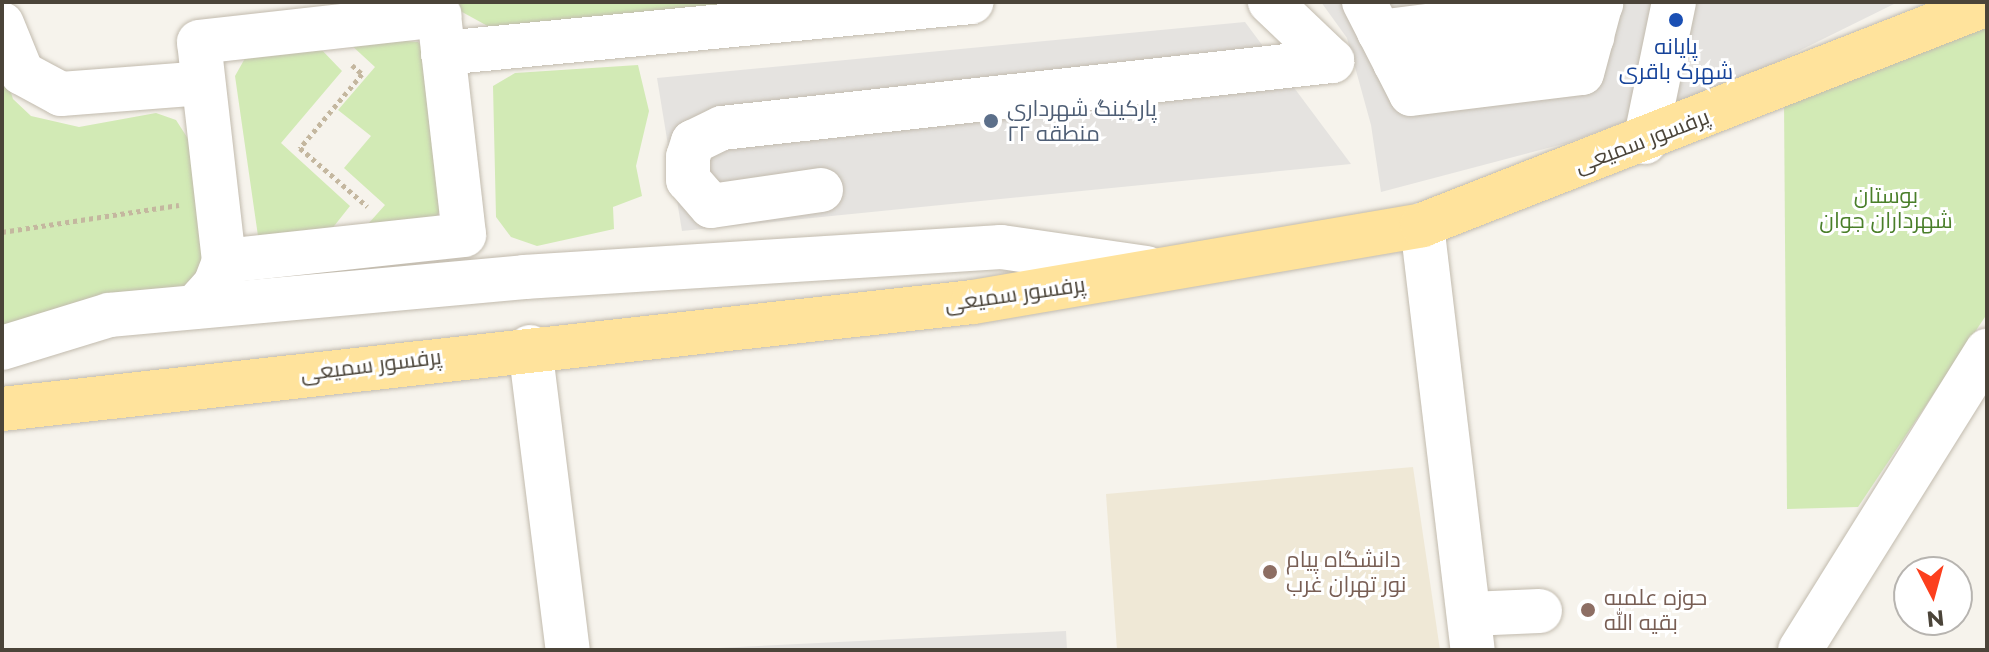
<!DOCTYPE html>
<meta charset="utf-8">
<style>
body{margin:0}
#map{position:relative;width:1989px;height:652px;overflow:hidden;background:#f6f3ec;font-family:Montserrat,Cairo,sans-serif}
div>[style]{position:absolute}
.education>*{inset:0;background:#efe8d6}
.green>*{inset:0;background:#d2eab5}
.parking>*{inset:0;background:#e5e3e0}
.path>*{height:5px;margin-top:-2.5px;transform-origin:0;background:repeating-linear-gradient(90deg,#c4b79f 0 4px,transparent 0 8px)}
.roads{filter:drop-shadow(0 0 2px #c2bbae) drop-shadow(0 0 2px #c2bbae)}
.minor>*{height:44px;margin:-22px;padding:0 22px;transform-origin:22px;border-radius:22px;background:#fff}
.major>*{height:44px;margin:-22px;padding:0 22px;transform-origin:22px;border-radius:22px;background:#ffe39c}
.dots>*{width:22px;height:22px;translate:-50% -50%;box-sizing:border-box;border:4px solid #fff;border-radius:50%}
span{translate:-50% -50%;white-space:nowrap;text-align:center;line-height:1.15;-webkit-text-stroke:6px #fff;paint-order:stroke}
.transit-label{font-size:22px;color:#164399}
.service-label{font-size:22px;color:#4e5e75}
.left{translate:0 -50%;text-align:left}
.street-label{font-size:22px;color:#4b4439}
.park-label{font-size:22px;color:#4a7f2a}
.education-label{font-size:22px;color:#785e54}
.frame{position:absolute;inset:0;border:4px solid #4b4439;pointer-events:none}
.north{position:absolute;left:1893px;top:556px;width:80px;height:80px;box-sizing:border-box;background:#fff;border:2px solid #b7b4b0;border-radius:50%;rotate:174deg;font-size:22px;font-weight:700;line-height:32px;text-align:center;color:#4b4439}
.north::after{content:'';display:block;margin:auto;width:28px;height:36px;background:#fc3f1d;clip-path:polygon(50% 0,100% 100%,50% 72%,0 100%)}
</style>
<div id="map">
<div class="education">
<div style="clip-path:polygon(1413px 467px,1440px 650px,1117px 650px,1106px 494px)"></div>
</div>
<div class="green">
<div style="clip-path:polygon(444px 2px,826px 2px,493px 29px)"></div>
<div style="clip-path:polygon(1987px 8px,1987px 314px,1858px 507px,1787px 509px,1784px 101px)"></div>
<div style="clip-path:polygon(406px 41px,418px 42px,430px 54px,440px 210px,434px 223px,360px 233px,385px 205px,344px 168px,371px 136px,338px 110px,375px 67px,349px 43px)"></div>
<div style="clip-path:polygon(318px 46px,342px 71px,281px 143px,350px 206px,323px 240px,259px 243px,235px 76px,248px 53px)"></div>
<div style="clip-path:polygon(638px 65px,649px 111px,636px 166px,642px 196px,613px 207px,614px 229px,537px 246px,511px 237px,496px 217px,493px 86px,515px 73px)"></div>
<div style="clip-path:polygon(7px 80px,13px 99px,31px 116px,79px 127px,156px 113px,176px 120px,194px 148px,208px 252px,198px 284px,2px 332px,2px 81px)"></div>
</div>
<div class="parking">
<div style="clip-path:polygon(1321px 2px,1898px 2px,1744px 78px,1567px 143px,1381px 192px,1371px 125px,1347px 38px)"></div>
<div style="clip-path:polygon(1245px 22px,1351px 164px,682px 231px,657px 78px)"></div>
<div style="clip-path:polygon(1066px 631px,1067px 650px,677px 650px)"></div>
</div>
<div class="path">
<div style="left:352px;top:65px;width:13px;rotate:42deg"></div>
<div style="left:362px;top:74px;width:97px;rotate:130deg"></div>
<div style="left:300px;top:148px;width:89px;rotate:40.9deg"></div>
<div style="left:2px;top:232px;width:179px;rotate:-8.7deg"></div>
</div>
<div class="roads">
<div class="minor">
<div style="left:1364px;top:2px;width:103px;rotate:62.9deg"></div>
<div style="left:1411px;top:94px;width:172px;rotate:-7deg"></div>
<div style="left:1582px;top:73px;width:73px;rotate:-75deg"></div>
<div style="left:2px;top:24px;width:53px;rotate:67.8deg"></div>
<div style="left:22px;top:73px;width:44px;rotate:28.3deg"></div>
<div style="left:61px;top:94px;width:142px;rotate:-4.4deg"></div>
<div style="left:1379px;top:32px;width:224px;rotate:-7.2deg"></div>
<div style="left:443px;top:53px;width:531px;rotate:-5.51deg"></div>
<div style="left:1395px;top:63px;width:199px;rotate:-7.5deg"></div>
<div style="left:1645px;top:142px;width:143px;rotate:-78.3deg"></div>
<div style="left:821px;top:190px;width:111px;rotate:171.7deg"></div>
<div style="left:711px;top:206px;width:35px;rotate:-131deg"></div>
<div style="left:688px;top:180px;width:23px;rotate:-90deg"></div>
<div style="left:688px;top:157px;width:16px;rotate:-72deg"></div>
<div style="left:693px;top:142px;width:32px;rotate:-26deg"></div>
<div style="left:722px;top:128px;width:614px;rotate:-6.27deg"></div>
<div style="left:1332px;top:61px;width:86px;rotate:-136.4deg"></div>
<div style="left:1422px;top:225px;width:428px;rotate:83.2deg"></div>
<div style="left:195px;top:307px;width:30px;rotate:-48deg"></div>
<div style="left:215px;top:285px;width:26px;rotate:-69deg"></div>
<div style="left:224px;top:261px;width:220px;rotate:-96.5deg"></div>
<div style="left:199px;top:42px;width:242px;rotate:-6.4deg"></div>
<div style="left:439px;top:15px;width:221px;rotate:83.5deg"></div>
<div style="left:464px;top:235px;width:241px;rotate:173.8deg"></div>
<div style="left:530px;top:347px;width:305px;rotate:82.9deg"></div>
<div style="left:2px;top:348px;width:112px;rotate:-17.1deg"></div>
<div style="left:109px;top:315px;width:417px;rotate:-5.2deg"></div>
<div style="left:524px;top:277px;width:478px;rotate:-3.6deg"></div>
<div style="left:1001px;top:247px;width:147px;rotate:8.2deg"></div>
<div style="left:1469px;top:614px;width:71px;rotate:-2.4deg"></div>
<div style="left:1800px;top:650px;width:353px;rotate:-58deg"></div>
</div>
<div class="major">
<div style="left:2px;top:409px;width:977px;rotate:-6.29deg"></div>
<div style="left:973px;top:302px;width:456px;rotate:-9.7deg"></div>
<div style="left:1422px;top:225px;width:607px;rotate:-21.36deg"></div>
</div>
</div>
<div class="dots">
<div style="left:1676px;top:20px;background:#1a4fb4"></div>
<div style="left:991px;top:121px;background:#5c6f8a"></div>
<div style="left:1270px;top:572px;background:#8d6e63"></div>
<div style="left:1588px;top:610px;background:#8d6e63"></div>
</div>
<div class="transit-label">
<span style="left:1676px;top:59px">پایانه<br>شهرک باقری</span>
</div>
<div class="service-label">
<span class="left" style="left:1007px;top:121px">پارکینگ شهرداری<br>منطقه ۲۲</span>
</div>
<div class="street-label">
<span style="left:1642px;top:141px;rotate:-21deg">پرفسور سمیعی</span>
<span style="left:1015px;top:294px;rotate:-8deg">پرفسور سمیعی</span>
<span style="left:371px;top:365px;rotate:-7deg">پرفسور سمیعی</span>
</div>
<div class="park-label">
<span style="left:1886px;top:208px">بوستان<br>شهرداران جوان</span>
</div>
<div class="education-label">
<span class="left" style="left:1286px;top:572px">دانشگاه پیام<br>نور تهران غرب</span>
<span class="left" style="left:1604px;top:610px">حوزه علمیه<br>بقیه الله</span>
</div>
<div class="frame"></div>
<div class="north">N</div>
</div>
